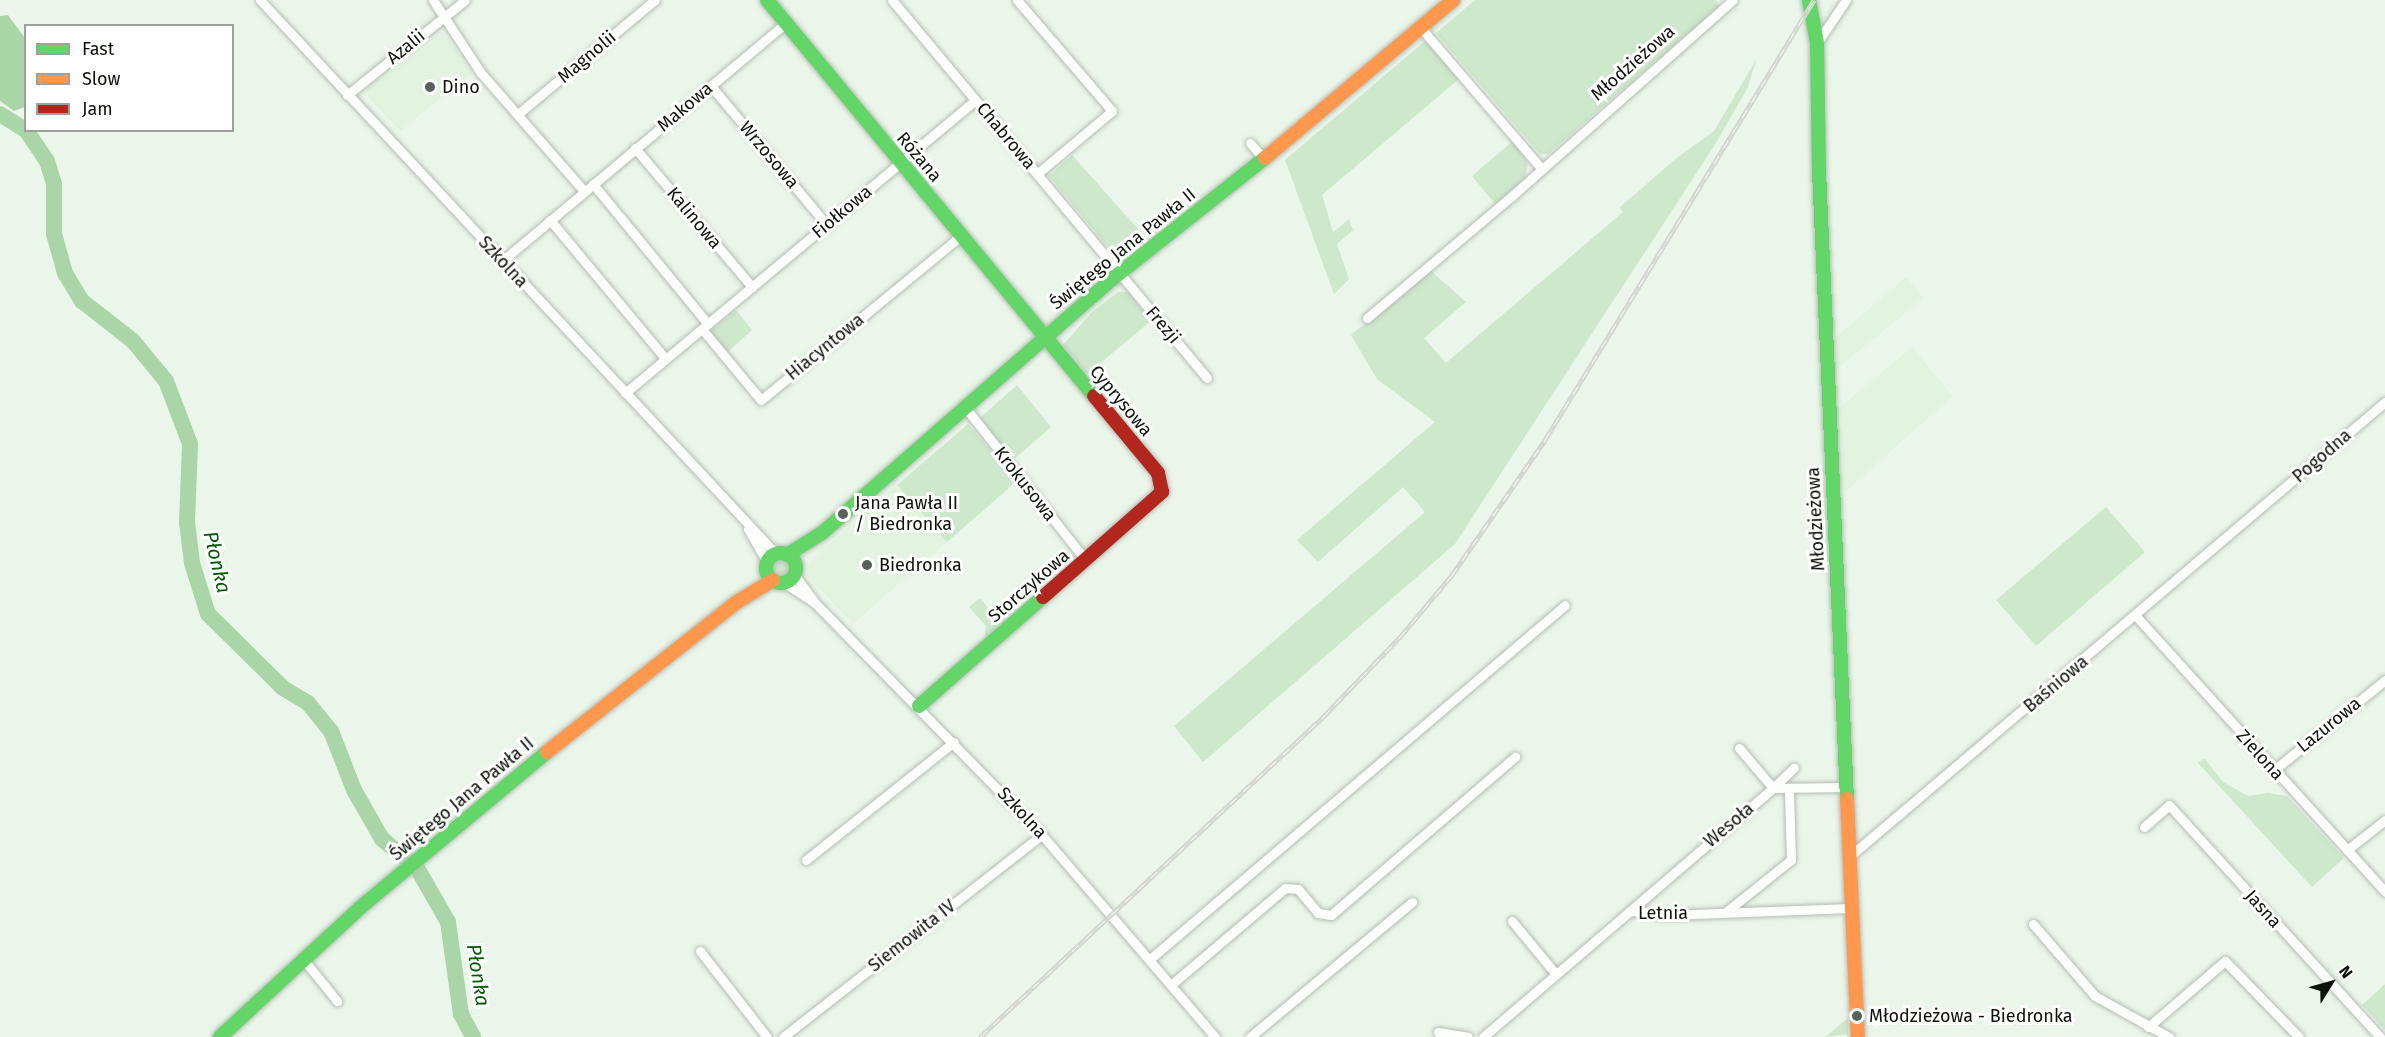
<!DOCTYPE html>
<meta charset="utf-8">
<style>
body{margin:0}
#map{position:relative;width:2385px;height:1037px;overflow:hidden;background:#ebf6ea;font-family:"Fira Sans",sans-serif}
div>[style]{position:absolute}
.built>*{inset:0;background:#e2f4e0}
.green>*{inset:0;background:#cee8cc}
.round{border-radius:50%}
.water>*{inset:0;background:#aad6a7}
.river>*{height:16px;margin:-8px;padding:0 8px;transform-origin:8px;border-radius:8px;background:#aad6a7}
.roads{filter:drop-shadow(0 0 2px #b5bdb4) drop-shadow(0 0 2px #b5bdb4)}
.street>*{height:9px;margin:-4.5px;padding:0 4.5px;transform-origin:4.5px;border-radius:4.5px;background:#fcfefc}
.fast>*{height:14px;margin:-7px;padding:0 7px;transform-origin:7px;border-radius:7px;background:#63d668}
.fast>.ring{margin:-7px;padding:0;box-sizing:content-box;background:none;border:14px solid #63d668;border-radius:50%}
.slow>*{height:14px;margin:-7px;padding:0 7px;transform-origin:7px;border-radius:7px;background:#ff974d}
.jam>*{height:14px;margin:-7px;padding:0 7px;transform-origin:7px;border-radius:7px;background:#b3261e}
.rail>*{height:5px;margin-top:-2.5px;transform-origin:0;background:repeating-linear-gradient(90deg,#fff 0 9px,#d3d7d2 0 18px);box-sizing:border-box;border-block:2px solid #d3d7d2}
.dots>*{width:16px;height:16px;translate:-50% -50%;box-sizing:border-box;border:3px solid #fff;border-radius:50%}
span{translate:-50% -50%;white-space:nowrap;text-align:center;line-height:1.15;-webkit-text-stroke:6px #fff;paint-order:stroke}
.street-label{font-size:18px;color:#0b120a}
.poi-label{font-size:18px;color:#0b120a}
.left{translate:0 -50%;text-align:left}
.water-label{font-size:20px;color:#005a03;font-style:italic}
.legend{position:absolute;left:24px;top:24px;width:210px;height:108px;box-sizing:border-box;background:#fff;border:2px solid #9da09d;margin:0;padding:8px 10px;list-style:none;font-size:18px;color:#0b120a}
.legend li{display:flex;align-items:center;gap:12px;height:30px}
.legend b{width:30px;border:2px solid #9da09d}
.north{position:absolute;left:2301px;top:953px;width:60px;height:60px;-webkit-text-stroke:4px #fff;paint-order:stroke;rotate:53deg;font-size:16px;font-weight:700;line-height:24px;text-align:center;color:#0b120a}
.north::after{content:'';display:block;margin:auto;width:21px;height:27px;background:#0b120a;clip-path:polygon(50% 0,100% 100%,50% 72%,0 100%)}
</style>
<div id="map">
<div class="built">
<div style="clip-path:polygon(437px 31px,444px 33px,472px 73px,400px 131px,365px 94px,366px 88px)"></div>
<div style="clip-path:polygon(1906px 277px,1924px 298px,1838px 368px,1837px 336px)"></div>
<div style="clip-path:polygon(1912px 347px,1953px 396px,1845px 492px,1840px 407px)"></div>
<div style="clip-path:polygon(897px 484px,947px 542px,853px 624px,807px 576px,810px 561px)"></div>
</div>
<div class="green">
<div style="clip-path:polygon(1475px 0,1715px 0,1720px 6px,1548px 154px,1540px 154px,1436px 33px)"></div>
<div style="clip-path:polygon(1425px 41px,1459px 79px,1322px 195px,1333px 232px,1349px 219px,1353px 230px,1337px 244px,1349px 279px,1334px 294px,1285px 160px)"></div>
<div style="clip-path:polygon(1756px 60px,1748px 87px,1716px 143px,1455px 544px,1203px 762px,1174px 726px,1425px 512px,1403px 487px,1318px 562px,1297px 540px,1435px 422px,1377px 379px,1351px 335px,1430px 270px,1466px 302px,1424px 338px,1446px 363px,1623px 212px,1619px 208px,1674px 160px,1714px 131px)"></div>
<div style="clip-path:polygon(1513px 141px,1528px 164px,1525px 178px,1495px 204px,1472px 176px)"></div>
<div style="clip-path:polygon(1072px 155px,1139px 230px,1116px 247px,1107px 246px,1049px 176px)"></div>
<div style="clip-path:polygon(1118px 292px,1128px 292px,1151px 321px,1087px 374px,1063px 345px,1092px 312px)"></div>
<div style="clip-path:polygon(736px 310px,752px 330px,728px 352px,710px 331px)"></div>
<div style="clip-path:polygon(1017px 385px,1051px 427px,1013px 460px,980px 418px)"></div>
<div style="clip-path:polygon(968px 424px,1017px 481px,947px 542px,897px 485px)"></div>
<div style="clip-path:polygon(2106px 507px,2145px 552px,2036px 646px,1996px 600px)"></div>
<div class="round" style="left:774px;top:561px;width:14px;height:14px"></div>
<div style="clip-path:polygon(980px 598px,996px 618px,1006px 619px,985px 637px,986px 626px,969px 607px)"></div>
<div style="clip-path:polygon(2204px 758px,2223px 782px,2248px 796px,2268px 793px,2287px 796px,2344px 858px,2312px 887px,2198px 763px)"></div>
<div style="clip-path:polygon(2385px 984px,2385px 1030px,2362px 1005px)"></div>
<div style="clip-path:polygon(1848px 1018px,1848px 1037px,1847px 1034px,1825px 1037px)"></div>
</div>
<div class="water">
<div style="clip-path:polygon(8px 15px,25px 38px,25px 107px,14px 111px,0 101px,0 16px)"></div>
</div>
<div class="river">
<div style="left:0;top:114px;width:31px;rotate:32deg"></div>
<div style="left:26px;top:130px;width:37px;rotate:56deg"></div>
<div style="left:47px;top:161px;width:24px;rotate:73deg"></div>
<div style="left:54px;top:184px;width:50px;rotate:90deg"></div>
<div style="left:54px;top:234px;width:41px;rotate:74.2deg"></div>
<div style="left:65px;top:273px;width:33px;rotate:59deg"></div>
<div style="left:82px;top:301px;width:65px;rotate:38.1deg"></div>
<div style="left:133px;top:341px;width:52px;rotate:50.5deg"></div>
<div style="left:166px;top:381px;width:67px;rotate:69.1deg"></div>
<div style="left:190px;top:444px;width:78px;rotate:92.2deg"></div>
<div style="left:187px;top:522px;width:41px;rotate:83deg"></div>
<div style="left:192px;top:563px;width:53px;rotate:72.6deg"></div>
<div style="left:208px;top:614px;width:105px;rotate:44.6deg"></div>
<div style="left:283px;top:688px;width:29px;rotate:31deg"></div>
<div style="left:308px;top:703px;width:36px;rotate:51deg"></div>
<div style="left:331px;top:731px;width:63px;rotate:68.7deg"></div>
<div style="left:354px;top:790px;width:56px;rotate:60.3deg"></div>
<div style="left:382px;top:839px;width:45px;rotate:39.6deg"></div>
<div style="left:417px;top:868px;width:62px;rotate:60.1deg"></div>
<div style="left:448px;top:922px;width:93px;rotate:82deg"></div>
<div style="left:461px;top:1014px;width:26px;rotate:62deg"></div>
</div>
<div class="roads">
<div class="street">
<div style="left:260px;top:0;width:757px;rotate:47.03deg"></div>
<div style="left:433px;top:0;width:87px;rotate:56.7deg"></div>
<div style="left:481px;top:73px;width:157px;rotate:48.9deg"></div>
<div style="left:892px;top:0;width:492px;rotate:50.2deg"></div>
<div style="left:1017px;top:0;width:146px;rotate:49.4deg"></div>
<div style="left:1112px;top:111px;width:98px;rotate:140deg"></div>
<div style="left:1421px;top:28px;width:184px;rotate:49.4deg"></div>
<div style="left:1817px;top:43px;width:52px;rotate:-56deg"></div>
<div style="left:711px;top:86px;width:181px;rotate:50.2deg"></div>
<div style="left:347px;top:95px;width:151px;rotate:-38.8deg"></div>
<div style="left:518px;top:114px;width:178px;rotate:-39.8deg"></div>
<div style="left:1250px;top:143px;width:20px;rotate:49deg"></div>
<div style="left:635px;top:148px;width:182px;rotate:49.9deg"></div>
<div style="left:593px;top:184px;width:181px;rotate:50.6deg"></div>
<div style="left:550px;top:220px;width:180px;rotate:50.2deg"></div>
<div style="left:502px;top:261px;width:371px;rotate:-40deg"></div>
<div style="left:1367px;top:318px;width:189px;rotate:-40.1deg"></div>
<div style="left:1512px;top:196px;width:295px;rotate:-41.6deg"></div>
<div style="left:702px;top:329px;width:92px;rotate:50.3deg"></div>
<div style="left:761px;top:400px;width:259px;rotate:-39.4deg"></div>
<div style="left:625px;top:393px;width:456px;rotate:-39.9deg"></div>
<div style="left:965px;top:407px;width:196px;rotate:51.8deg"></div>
<div style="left:748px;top:529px;width:38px;rotate:60deg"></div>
<div style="left:794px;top:574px;width:34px;rotate:54deg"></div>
<div style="left:814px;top:602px;width:326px;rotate:45.6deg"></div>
<div style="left:1042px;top:835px;width:266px;rotate:49.4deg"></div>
<div style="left:783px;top:582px;width:37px;rotate:33deg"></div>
<div style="left:2136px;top:616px;width:372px;rotate:47.9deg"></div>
<div style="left:1739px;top:748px;width:52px;rotate:49.6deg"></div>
<div style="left:1773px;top:788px;width:29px;rotate:-44deg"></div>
<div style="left:2274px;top:770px;width:143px;rotate:-39deg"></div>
<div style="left:2144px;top:827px;width:33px;rotate:-41deg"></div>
<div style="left:2169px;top:805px;width:314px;rotate:47.7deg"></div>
<div style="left:2347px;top:850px;width:48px;rotate:-38.3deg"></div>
<div style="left:1850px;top:856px;width:702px;rotate:-40.32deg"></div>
<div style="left:806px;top:860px;width:189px;rotate:-38.6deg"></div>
<div style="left:1630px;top:911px;width:189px;rotate:-40.7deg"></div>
<div style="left:1773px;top:788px;width:74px;rotate:-0.8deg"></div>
<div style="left:1727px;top:911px;width:82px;rotate:-38.6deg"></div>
<div style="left:1791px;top:860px;width:69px;rotate:-91.7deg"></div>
<div style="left:1512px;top:921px;width:67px;rotate:50.4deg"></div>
<div style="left:2033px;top:924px;width:95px;rotate:49.3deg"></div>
<div style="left:2095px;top:996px;width:85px;rotate:29deg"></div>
<div style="left:700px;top:951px;width:109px;rotate:52.1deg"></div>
<div style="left:1150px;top:959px;width:545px;rotate:-40.46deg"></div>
<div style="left:304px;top:960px;width:53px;rotate:51.2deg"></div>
<div style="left:1172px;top:984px;width:148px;rotate:-40.3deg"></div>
<div style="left:1285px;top:888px;width:13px;rotate:4deg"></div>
<div style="left:1298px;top:889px;width:31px;rotate:50deg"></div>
<div style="left:1318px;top:913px;width:13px;rotate:9deg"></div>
<div style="left:1331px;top:915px;width:243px;rotate:-40.7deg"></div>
<div style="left:2148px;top:1027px;width:101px;rotate:-40.6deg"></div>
<div style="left:2225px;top:961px;width:106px;rotate:45.8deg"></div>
<div style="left:1438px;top:1032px;width:30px;rotate:9deg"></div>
<div style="left:783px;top:1037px;width:328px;rotate:-38deg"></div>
<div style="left:1250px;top:1037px;width:211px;rotate:-39.8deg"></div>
<div style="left:1483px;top:1037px;width:194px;rotate:-40.6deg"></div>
<div style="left:1630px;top:911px;width:36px;rotate:6deg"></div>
<div style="left:1666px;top:915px;width:186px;rotate:-2.2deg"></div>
</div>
<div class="fast">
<div style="left:767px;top:0;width:514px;rotate:50.45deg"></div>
<div style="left:1809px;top:0;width:44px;rotate:79.5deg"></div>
<div style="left:1817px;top:43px;width:128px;rotate:89.1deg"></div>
<div style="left:1819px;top:171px;width:629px;rotate:87.45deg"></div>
<div class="ring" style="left:766px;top:553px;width:16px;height:16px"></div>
<div style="left:787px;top:555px;width:41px;rotate:-32.2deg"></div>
<div style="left:822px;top:533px;width:378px;rotate:-41.2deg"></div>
<div style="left:1106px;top:284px;width:203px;rotate:-38.4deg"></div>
<div style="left:919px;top:706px;width:165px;rotate:-41.3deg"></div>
<div style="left:220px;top:1037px;width:192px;rotate:-42.7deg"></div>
<div style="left:361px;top:907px;width:242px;rotate:-39.8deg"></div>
</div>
<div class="slow">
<div style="left:1265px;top:158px;width:246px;rotate:-40deg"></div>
<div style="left:547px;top:752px;width:242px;rotate:-38.3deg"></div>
<div style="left:737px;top:602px;width:42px;rotate:-31.4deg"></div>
<div style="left:1847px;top:799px;width:238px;rotate:87.4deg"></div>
</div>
<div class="jam">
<div style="left:1043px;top:597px;width:159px;rotate:-41.4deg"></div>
<div style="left:1162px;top:492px;width:19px;rotate:-102deg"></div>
<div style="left:1158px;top:473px;width:100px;rotate:-129.7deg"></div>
</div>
</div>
<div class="rail">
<div style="left:980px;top:1037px;width:469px;rotate:-43deg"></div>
<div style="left:1323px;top:717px;width:111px;rotate:-46.1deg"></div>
<div style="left:1400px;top:637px;width:81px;rotate:-50deg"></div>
<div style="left:1452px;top:575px;width:164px;rotate:-55.4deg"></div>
<div style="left:1545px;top:440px;width:516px;rotate:-58.56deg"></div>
</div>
<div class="dots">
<div style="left:430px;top:87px;background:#596258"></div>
<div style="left:843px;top:514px;background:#596258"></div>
<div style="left:867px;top:565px;background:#596258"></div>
<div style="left:1857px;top:1016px;background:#596258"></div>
</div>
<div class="street-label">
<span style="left:406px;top:47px;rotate:-39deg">Azalii</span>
<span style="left:587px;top:57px;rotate:-40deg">Magnolii</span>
<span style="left:1633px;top:63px;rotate:-41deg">Młodzieżowa</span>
<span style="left:685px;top:107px;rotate:-40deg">Makowa</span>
<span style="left:1006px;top:136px;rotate:50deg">Chabrowa</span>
<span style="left:769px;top:155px;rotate:50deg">Wrzosowa</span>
<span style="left:919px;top:157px;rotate:50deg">Różana</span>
<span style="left:842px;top:212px;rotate:-40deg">Fiołkowa</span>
<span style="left:694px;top:218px;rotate:50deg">Kalinowa</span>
<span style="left:1123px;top:249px;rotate:-39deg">Świętego Jana Pawła II</span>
<span style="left:503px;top:262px;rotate:47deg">Szkolna</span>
<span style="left:1163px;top:325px;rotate:50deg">Frezji</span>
<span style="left:825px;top:347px;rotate:-39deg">Hiacyntowa</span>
<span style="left:1121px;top:401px;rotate:50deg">Cyprysowa</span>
<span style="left:2322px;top:456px;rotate:-41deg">Pogodna</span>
<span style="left:1025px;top:484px;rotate:52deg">Krokusowa</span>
<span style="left:1816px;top:519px;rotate:-93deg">Młodzieżowa</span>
<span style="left:1029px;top:586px;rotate:-41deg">Storczykowa</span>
<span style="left:2056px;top:684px;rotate:-40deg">Baśniowa</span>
<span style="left:2329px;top:725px;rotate:-39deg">Lazurowa</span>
<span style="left:2260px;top:755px;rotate:48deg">Zielona</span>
<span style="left:462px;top:799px;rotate:-40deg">Świętego Jana Pawła II</span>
<span style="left:1022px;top:813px;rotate:47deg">Szkolna</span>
<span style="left:1729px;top:825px;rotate:-40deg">Wesoła</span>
<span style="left:2263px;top:909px;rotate:48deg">Jasna</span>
<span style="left:1663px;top:913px">Letnia</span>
<span style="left:912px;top:936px;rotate:-38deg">Siemowita IV</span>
</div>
<div class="poi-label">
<span class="left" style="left:442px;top:87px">Dino</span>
<span class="left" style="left:855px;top:514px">Jana Pawła II<br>/ Biedronka</span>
<span class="left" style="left:879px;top:565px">Biedronka</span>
<span class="left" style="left:1869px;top:1016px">Młodzieżowa - Biedronka</span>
</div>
<div class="water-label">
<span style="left:217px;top:562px;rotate:77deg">Płonka</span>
<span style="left:478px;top:975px;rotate:81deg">Płonka</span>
</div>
<ul class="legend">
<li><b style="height:8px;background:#63d668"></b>Fast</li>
<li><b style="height:8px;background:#ff974d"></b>Slow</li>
<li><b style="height:8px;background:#b3261e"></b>Jam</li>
</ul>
<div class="north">N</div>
</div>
